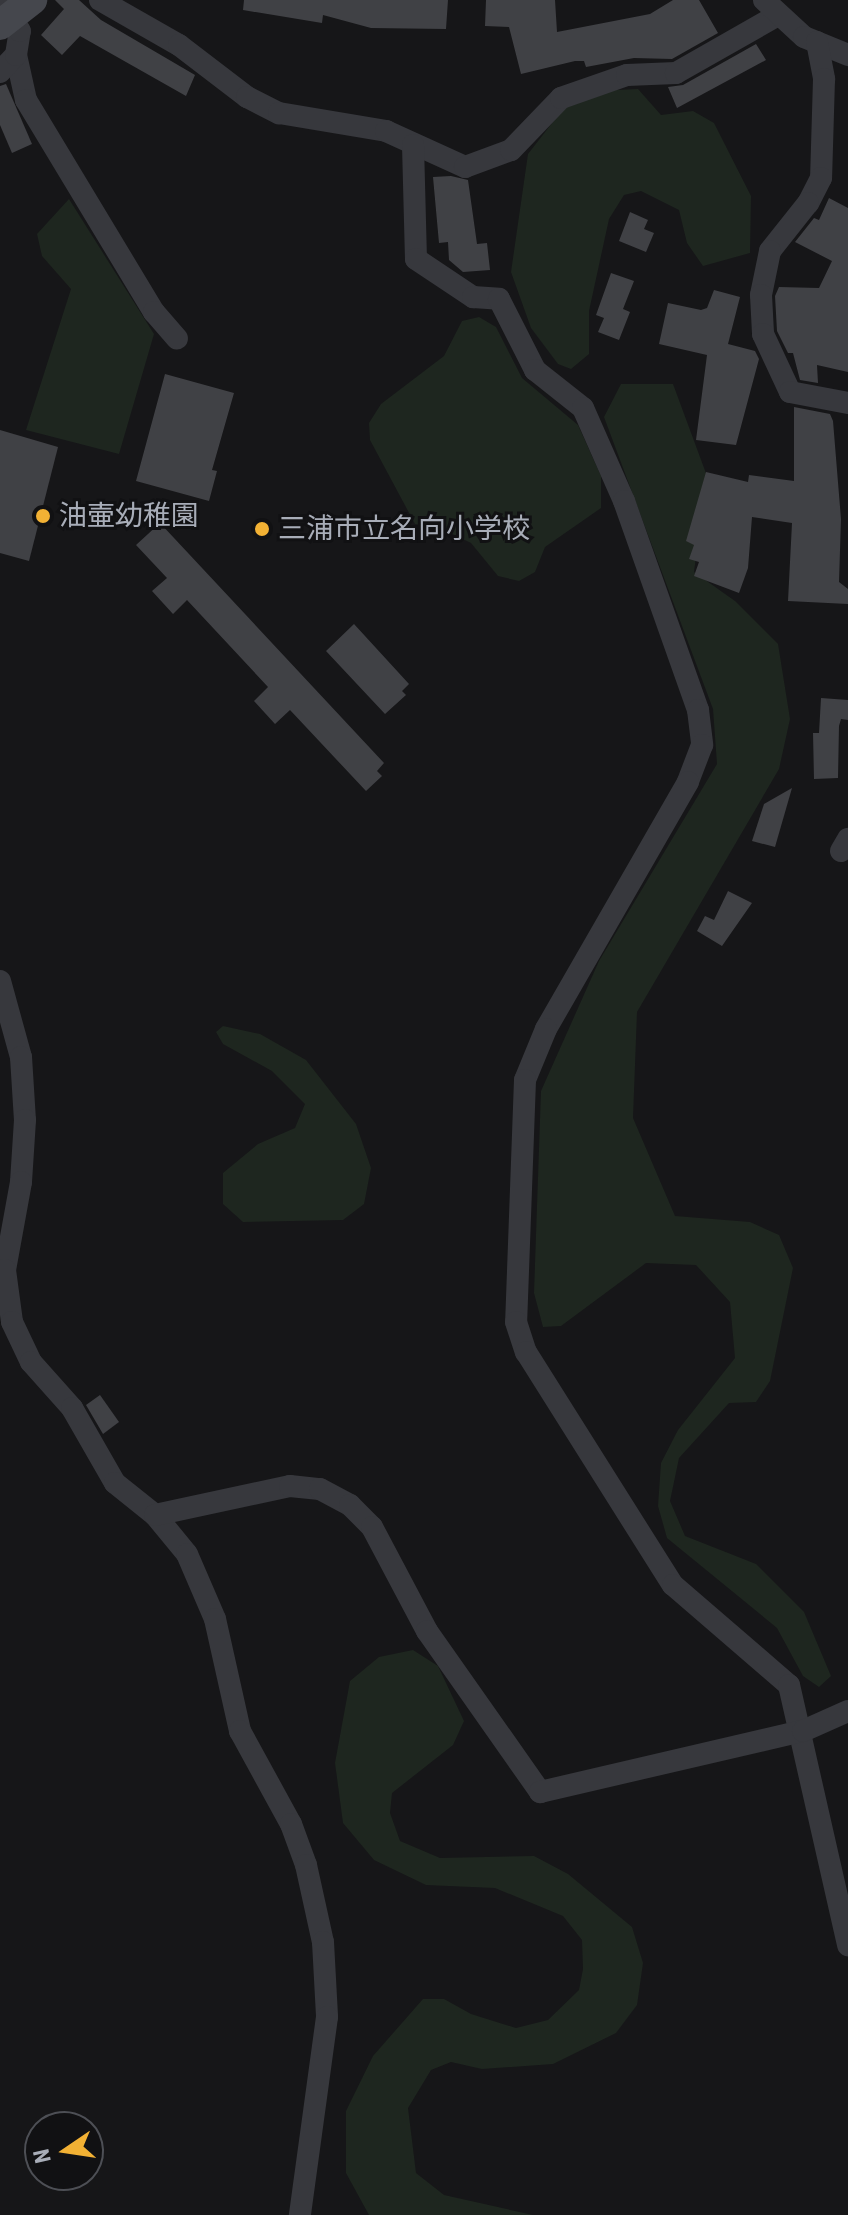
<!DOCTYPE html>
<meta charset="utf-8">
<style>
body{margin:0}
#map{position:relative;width:848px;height:2215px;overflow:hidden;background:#161618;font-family:"Roboto Condensed","Noto Sans JP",sans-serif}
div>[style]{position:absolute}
.green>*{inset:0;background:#1e261f}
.building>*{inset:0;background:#404145}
.street>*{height:22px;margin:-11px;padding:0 11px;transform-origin:11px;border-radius:11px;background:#37383d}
.secondary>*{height:30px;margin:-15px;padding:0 15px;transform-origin:15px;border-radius:15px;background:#45474d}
.dots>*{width:22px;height:22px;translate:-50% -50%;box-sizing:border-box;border:4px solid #111113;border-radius:50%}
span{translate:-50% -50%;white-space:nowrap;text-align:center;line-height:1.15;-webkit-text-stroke:6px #111113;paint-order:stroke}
.poi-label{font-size:28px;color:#a8adb8}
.left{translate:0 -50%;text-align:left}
.north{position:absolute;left:24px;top:2111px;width:80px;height:80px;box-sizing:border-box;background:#111113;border:2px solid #4d4f55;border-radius:50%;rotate:257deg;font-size:22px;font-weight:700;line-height:32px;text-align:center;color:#a8adb8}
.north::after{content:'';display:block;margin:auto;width:28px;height:36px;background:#f2b134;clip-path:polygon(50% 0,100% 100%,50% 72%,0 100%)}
</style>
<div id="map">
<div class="green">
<div style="clip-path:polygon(638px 89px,661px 115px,693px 111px,714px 123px,751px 196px,750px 253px,703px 266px,687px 243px,679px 210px,641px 191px,624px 195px,609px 219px,589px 311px,589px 354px,571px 369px,558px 364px,531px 328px,511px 272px,528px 154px,563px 109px,595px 91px)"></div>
<div style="clip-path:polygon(69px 199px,154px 334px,119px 454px,26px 430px,71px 289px,42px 256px,37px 234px)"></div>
<div style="clip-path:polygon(479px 317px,496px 327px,522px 378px,578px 425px,601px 476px,601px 508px,545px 547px,535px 572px,519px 581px,498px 576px,471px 543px,442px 529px,415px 524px,370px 440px,369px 423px,381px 404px,444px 356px,462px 321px)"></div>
<div style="clip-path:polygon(621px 384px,673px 384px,707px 476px,694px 572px,735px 601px,778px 644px,790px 719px,779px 769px,637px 1012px,633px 1118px,675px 1216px,750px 1222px,779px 1235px,793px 1268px,770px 1381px,756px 1402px,729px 1403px,679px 1458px,670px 1501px,685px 1536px,756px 1564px,804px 1612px,831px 1676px,819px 1687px,803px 1676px,777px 1628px,667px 1538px,658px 1506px,661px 1463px,678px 1430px,735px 1358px,730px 1302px,696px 1265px,646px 1263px,561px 1326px,543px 1327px,534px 1293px,541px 1091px,599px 961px,717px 764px,713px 709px,604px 417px)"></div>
<div style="clip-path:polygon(223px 1026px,260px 1034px,306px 1060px,356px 1124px,371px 1168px,364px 1204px,343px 1220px,243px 1222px,223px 1204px,223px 1173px,258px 1144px,295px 1128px,305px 1104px,272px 1071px,223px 1044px,216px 1032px)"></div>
<div style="clip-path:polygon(413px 1650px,438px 1666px,464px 1721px,453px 1745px,392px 1793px,390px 1813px,400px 1841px,440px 1858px,534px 1856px,568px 1874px,632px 1927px,643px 1963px,637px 2005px,616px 2033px,553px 2064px,482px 2069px,451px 2062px,431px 2070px,408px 2108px,416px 2173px,444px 2195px,533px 2215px,369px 2215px,346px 2173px,346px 2111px,373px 2056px,423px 1999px,444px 1999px,471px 2014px,516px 2028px,548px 2020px,579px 1990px,583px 1969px,582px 1940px,563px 1916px,495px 1888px,426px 1885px,374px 1860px,343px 1823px,335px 1763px,350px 1681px,379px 1657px)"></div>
</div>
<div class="building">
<div style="clip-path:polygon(55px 0,79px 0,101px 20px,195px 75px,186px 96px,80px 36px,62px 55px,41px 35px,64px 9px)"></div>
<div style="clip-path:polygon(244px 0,448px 0,446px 29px,371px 28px,323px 15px,322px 23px,243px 10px)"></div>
<div style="clip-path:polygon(486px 0,555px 0,557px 32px,650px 14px,673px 0,699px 0,718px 33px,672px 59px,634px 58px,586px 67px,584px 61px,575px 61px,521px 74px,509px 27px,485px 26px)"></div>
<div style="clip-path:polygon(756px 44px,766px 60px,677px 108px,668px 87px,683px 85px)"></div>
<div style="clip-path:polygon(6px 84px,32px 144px,12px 153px,0 125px,0 86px)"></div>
<div style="clip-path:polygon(451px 176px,468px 180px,477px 244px,487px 243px,490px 270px,463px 272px,449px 260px,448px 242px,439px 243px,433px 177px)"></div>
<div style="clip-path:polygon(829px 198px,848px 208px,848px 372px,817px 365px,818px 383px,800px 380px,793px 353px,788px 353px,777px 331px,775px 296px,779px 287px,819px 288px,832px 261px,795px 242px,814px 218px,819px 220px)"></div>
<div style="clip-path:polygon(630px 212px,648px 220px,644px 229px,654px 233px,646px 252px,619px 241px)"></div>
<div style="clip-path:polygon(611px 273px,634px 281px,623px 309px,630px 312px,619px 340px,598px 332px,604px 318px,596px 315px)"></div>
<div style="clip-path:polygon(714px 290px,740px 297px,728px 344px,755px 351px,759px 359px,736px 445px,696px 440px,707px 355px,659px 344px,668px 303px,701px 310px,707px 308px)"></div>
<div style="clip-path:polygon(165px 374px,234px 393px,212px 470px,217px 471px,209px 501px,136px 481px)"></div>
<div style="clip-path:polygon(794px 407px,830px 414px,833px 421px,841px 519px,839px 582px,848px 589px,848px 604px,788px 601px,792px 523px,752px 517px,748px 568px,739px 593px,694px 576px,699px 562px,689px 559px,694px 545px,686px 541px,706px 472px,748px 482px,749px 475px,794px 481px)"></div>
<div style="clip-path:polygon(0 430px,58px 447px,29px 561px,0 553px)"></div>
<div style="clip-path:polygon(160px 523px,384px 763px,377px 771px,382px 776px,366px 791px,290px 710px,275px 724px,254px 701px,268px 687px,187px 600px,173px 614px,152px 591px,167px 578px,136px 545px)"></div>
<div style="clip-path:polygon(354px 624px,409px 684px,402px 691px,406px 695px,385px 714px,326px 651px)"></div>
<div style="clip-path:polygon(821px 698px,848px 700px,848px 720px,841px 719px,839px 726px,838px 778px,814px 779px,813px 733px,819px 733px)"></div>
<div style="clip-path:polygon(792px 788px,775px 847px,752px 841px,764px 804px)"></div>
<div style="clip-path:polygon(728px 891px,752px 903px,722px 946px,697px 931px,705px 916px,714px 920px)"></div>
<div style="clip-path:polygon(100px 1395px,119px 1422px,103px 1434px,86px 1405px)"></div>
</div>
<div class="street">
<div style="left:100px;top:0;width:91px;rotate:29.7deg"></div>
<div style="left:179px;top:45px;width:86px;rotate:37.4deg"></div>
<div style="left:247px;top:97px;width:36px;rotate:27deg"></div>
<div style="left:279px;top:113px;width:109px;rotate:9.5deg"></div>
<div style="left:386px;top:131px;width:87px;rotate:24.5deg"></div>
<div style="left:465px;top:167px;width:49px;rotate:-20.3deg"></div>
<div style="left:511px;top:150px;width:72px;rotate:-46.1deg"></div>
<div style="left:561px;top:98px;width:70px;rotate:-19.2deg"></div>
<div style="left:627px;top:75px;width:49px;rotate:-2.3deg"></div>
<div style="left:676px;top:73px;width:117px;rotate:-29.6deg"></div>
<div style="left:764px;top:0;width:54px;rotate:42.8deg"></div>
<div style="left:804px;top:37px;width:48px;rotate:22.2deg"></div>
<div style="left:817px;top:42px;width:38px;rotate:79deg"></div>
<div style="left:824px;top:79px;width:99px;rotate:91.7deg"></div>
<div style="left:821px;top:178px;width:28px;rotate:117deg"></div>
<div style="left:808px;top:203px;width:61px;rotate:128.4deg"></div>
<div style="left:770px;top:251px;width:45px;rotate:101.6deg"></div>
<div style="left:761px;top:295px;width:39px;rotate:87deg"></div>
<div style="left:763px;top:334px;width:64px;rotate:65deg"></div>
<div style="left:790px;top:392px;width:59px;rotate:10.7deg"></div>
<div style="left:16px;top:55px;width:46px;rotate:77.5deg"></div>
<div style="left:26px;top:100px;width:248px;rotate:58.9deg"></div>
<div style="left:154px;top:312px;width:35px;rotate:49deg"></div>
<div style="left:0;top:72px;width:23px;rotate:-47deg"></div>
<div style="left:16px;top:55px;width:24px;rotate:-81deg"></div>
<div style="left:20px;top:31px;width:36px;rotate:-122deg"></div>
<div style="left:413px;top:145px;width:114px;rotate:88.5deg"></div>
<div style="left:416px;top:259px;width:69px;rotate:33.7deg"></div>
<div style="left:473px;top:297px;width:26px;rotate:4deg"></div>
<div style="left:499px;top:299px;width:80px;rotate:63.1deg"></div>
<div style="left:535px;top:370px;width:61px;rotate:38.4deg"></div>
<div style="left:583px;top:408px;width:102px;rotate:66.2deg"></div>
<div style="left:624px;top:501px;width:222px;rotate:70.5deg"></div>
<div style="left:698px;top:710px;width:35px;rotate:83deg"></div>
<div style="left:702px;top:745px;width:40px;rotate:111deg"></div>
<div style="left:688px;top:782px;width:285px;rotate:119.9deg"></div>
<div style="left:546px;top:1029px;width:55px;rotate:112.4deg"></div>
<div style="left:525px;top:1080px;width:242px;rotate:92.1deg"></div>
<div style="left:516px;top:1322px;width:32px;rotate:72deg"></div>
<div style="left:526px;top:1352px;width:275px;rotate:57.8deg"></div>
<div style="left:673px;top:1585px;width:153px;rotate:40.8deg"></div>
<div style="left:789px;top:1685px;width:267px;rotate:77.2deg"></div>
<div style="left:841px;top:851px;width:14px;rotate:-60deg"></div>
<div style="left:0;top:981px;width:79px;rotate:74.6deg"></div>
<div style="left:21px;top:1057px;width:63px;rotate:86.4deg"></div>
<div style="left:25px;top:1120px;width:62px;rotate:93.7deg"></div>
<div style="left:21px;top:1182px;width:89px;rotate:100.3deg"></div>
<div style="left:5px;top:1270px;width:52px;rotate:82.3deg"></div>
<div style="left:12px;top:1322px;width:44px;rotate:64.6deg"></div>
<div style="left:31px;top:1362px;width:62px;rotate:48.3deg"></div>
<div style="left:72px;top:1408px;width:86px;rotate:60.2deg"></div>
<div style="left:115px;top:1483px;width:51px;rotate:38.7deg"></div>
<div style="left:155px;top:1515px;width:50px;rotate:50.6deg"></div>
<div style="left:187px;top:1554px;width:71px;rotate:66.7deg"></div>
<div style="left:215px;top:1619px;width:115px;rotate:77.4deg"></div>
<div style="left:240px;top:1731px;width:106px;rotate:61.3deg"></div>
<div style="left:291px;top:1824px;width:44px;rotate:69.9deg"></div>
<div style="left:306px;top:1865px;width:79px;rotate:77.6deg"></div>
<div style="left:323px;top:1942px;width:75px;rotate:86.9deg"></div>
<div style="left:327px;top:2017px;width:200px;rotate:97.8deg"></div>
<div style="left:155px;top:1515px;width:138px;rotate:-12.1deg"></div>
<div style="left:290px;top:1486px;width:30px;rotate:6deg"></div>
<div style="left:320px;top:1489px;width:34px;rotate:28deg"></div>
<div style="left:350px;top:1505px;width:31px;rotate:45deg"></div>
<div style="left:372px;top:1527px;width:118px;rotate:62.1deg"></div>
<div style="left:427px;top:1631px;width:197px;rotate:54.9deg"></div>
<div style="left:540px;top:1792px;width:270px;rotate:-13.1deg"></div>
<div style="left:803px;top:1731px;width:49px;rotate:-24deg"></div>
</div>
<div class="secondary">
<div style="left:0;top:25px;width:41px;rotate:-38deg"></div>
</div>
<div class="dots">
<div style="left:43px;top:516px;background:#f2b134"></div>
<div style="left:262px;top:529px;background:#f2b134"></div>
</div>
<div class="poi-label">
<span class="left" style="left:59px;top:516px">油壷幼稚園</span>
<span class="left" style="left:278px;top:529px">三浦市立名向小学校</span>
</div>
<div class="north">N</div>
</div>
